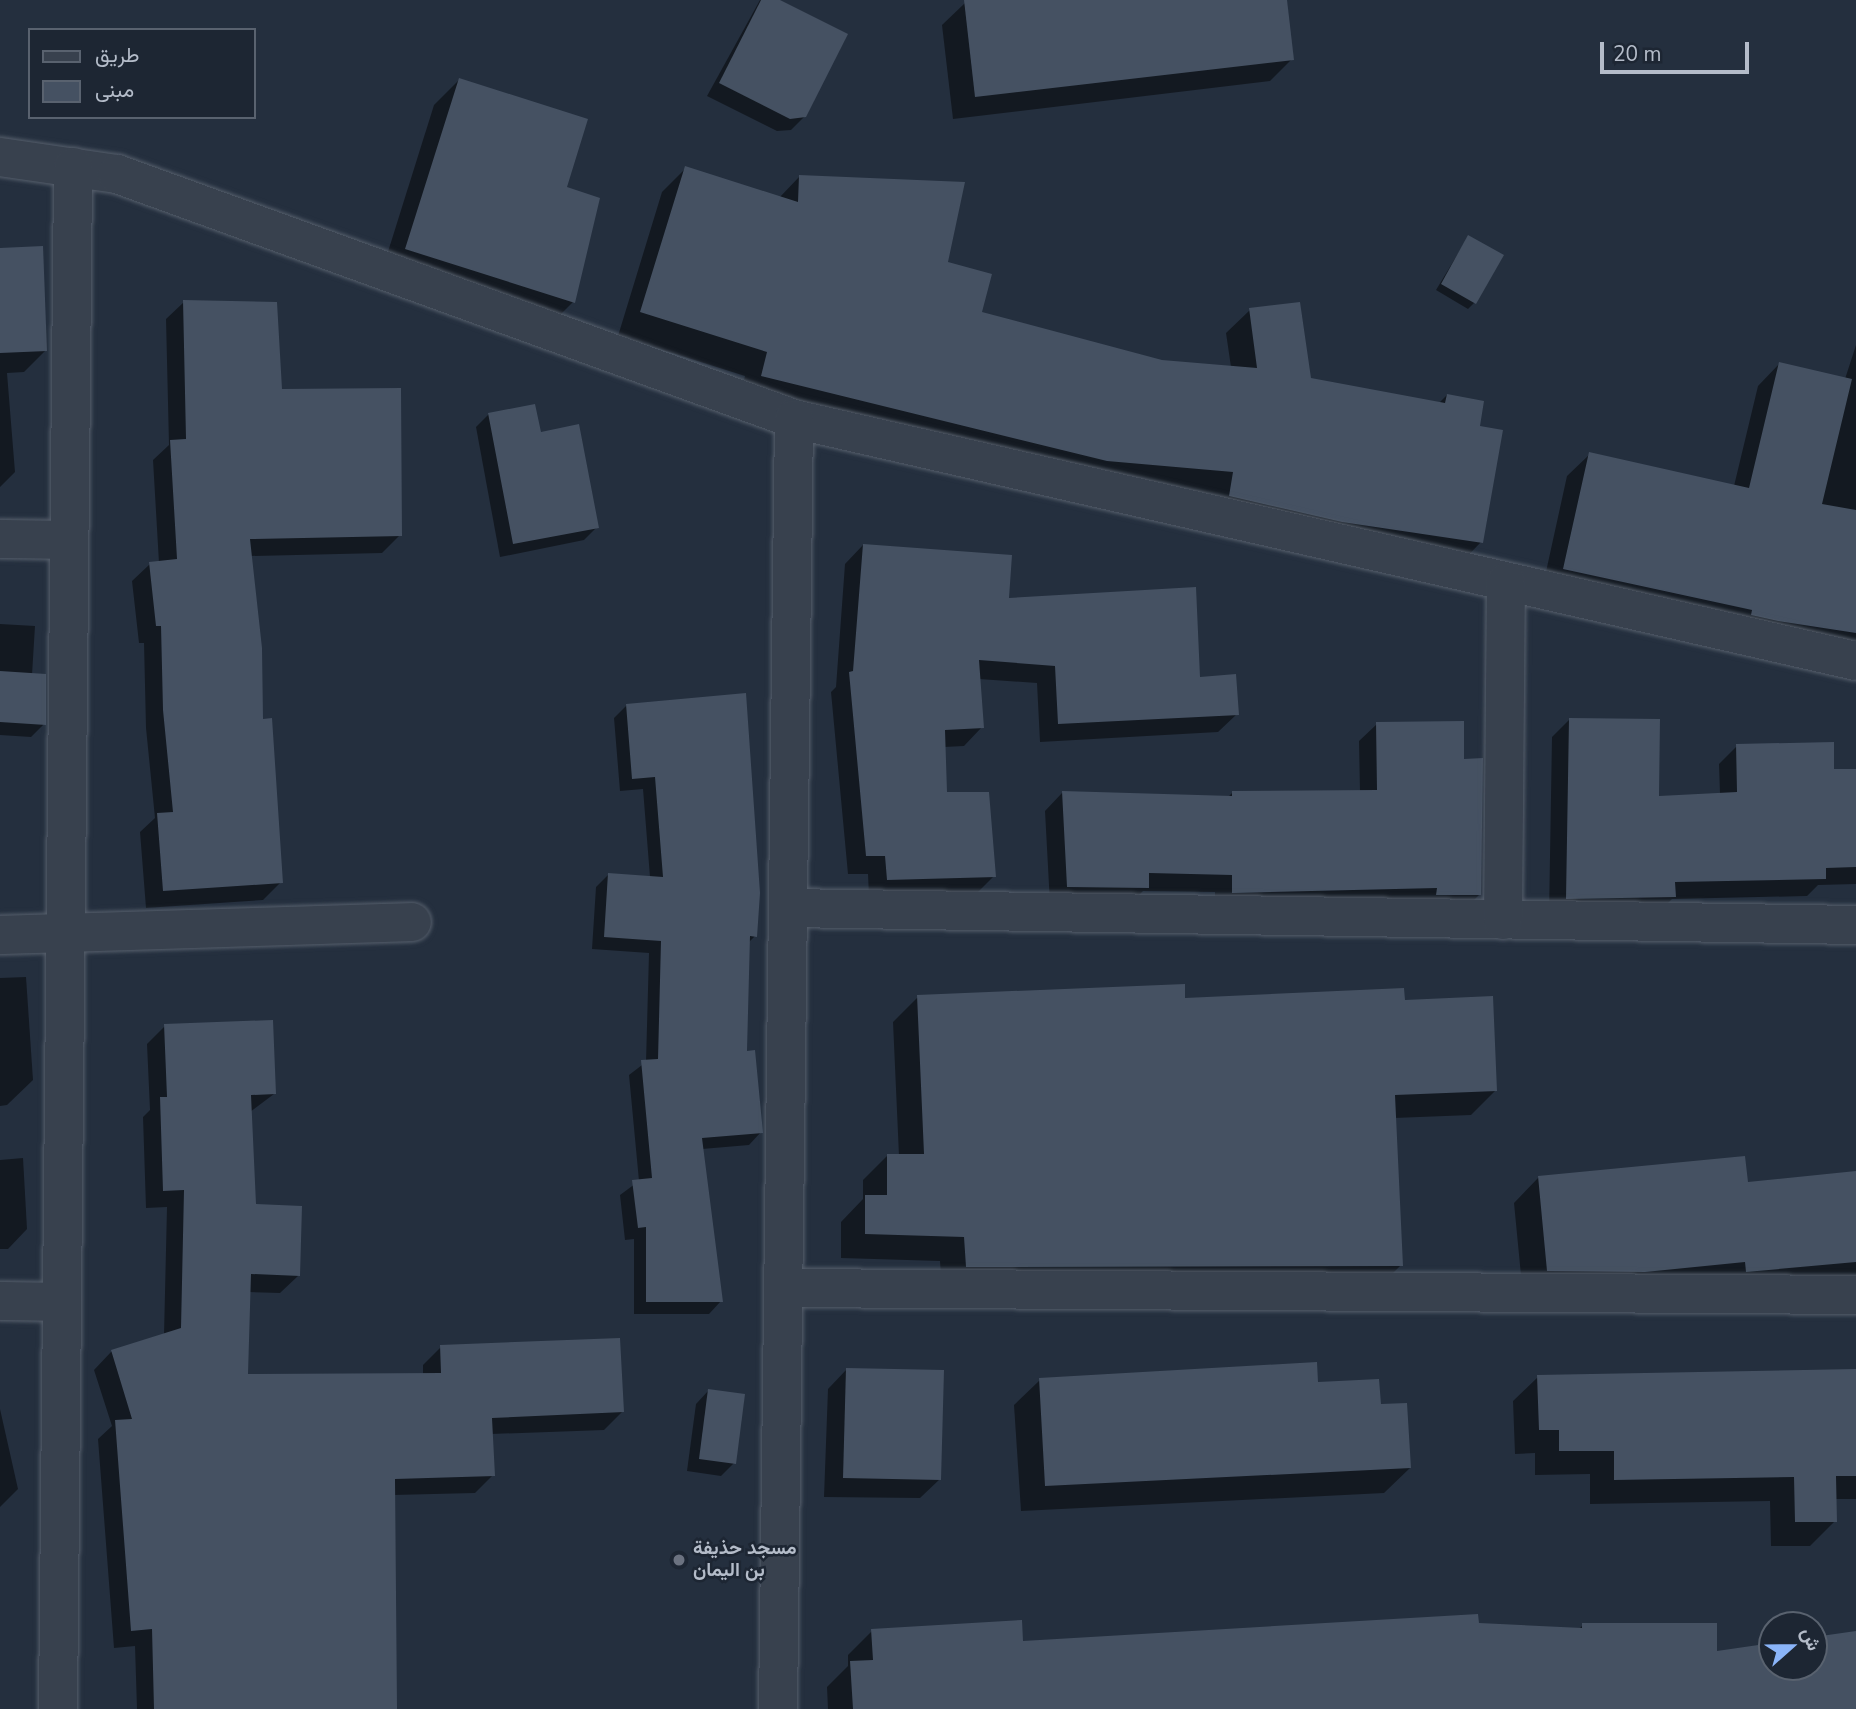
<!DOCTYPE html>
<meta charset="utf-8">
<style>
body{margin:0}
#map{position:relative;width:1856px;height:1709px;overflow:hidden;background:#242f3e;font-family:"Nunito Sans",Vazirmatn,sans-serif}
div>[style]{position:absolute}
.shadow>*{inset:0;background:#0007}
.building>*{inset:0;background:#455162}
.roads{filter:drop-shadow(0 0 2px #565f6c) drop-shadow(0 0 2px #565f6c)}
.minor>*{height:38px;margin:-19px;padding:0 19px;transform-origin:19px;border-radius:19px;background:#38414e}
.dots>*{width:19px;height:19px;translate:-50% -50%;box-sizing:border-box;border:4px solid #1d2633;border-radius:50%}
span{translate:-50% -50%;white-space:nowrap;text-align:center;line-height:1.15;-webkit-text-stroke:5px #1d2633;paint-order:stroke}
.poi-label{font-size:19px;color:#b4bcc9;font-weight:700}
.left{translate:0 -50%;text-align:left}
.legend{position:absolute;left:28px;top:28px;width:228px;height:91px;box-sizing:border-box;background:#1d2633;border:2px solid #59626f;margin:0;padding:9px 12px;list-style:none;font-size:21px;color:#b4bcc9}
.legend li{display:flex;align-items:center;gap:14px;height:35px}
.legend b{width:35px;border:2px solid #59626f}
.north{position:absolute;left:1758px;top:1611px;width:70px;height:70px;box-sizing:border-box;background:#1d2633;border:2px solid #59626f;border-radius:50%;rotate:69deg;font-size:19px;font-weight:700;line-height:28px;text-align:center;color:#b4bcc9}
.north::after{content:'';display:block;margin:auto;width:24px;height:32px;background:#8ab4f8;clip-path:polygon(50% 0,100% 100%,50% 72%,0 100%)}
.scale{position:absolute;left:1600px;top:42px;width:149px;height:32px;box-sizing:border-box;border:4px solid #b4bcc9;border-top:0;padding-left:9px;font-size:21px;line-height:24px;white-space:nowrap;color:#b4bcc9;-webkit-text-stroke:5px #1d2633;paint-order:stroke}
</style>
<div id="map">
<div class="shadow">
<div style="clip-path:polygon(760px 0,776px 0,805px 116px,791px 130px,777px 131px,707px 96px)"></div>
<div style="clip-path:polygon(987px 0,1285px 0,1292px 59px,1270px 81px,953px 119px,942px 25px,965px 3px)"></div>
<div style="clip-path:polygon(459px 80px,565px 189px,573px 302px,548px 327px,381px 274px,434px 105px)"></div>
<div style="clip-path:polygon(686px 168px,779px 198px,800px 176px,946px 263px,980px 314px,1162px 361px,1231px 367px,1226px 333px,1250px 310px,1309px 380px,1439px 403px,1447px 395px,1478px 427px,1481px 542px,1458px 566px,739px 399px,745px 376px,618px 336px,662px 192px)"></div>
<div style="clip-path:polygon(1468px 237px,1474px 303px,1468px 309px,1436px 290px)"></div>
<div style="clip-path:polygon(0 249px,45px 351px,24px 372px,7px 373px,15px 472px,0 487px)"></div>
<div style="clip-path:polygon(184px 302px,280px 391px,400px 535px,382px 553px,250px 556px,261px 721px,281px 882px,263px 900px,146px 908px,140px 832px,155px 818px,146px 728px,144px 643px,139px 643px,132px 581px,150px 564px,159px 563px,153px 460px,169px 445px,166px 319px)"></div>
<div style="clip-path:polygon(1856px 345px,1856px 659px,1542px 590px,1567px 476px,1590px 454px,1734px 486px,1758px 386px,1780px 363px,1845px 379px)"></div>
<div style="clip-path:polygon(489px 414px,539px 434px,597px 527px,584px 540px,500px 557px,476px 427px)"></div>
<div style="clip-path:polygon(863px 545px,1198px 678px,1237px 714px,1218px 732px,1040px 742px,1037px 683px,979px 679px,982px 727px,964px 746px,944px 747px,945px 793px,994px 876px,976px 894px,869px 897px,868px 874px,848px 874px,831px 692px,836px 687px,845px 564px)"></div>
<div style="clip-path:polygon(0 624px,35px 626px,32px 675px,44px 724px,31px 737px,0 735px)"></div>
<div style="clip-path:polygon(627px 705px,755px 936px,748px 943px,746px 1053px,761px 1132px,749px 1145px,702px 1149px,721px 1301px,709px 1314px,634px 1314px,634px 1239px,625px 1240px,620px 1195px,639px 1181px,629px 1075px,646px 1062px,649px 953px,592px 949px,596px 887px,609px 874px,650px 877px,643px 789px,620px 791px,614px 718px)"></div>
<div style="clip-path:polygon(1569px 720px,1657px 798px,1720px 794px,1719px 764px,1737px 746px,1833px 771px,1856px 771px,1856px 884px,1818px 885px,1807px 896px,1672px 899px,1657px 914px,1549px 915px,1552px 737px)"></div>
<div style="clip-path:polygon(1377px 724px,1463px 760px,1480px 894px,1462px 912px,1215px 910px,1215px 892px,1143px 891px,1129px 905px,1050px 904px,1045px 811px,1062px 793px,1227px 798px,1233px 792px,1360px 792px,1359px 741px)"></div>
<div style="clip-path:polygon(26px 977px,33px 1080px,7px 1105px,0 1106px,0 978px)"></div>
<div style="clip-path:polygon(918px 997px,1404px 1001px,1496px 1090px,1471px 1115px,1394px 1118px,1401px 1265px,1376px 1290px,942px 1291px,940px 1261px,841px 1258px,841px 1222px,863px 1199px,863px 1180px,888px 1155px,899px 1156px,893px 1022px)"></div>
<div style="clip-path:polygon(165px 1026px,274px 1094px,250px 1112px,254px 1206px,298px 1276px,280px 1293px,248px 1292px,246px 1376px,423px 1375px,423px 1365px,441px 1347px,622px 1412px,604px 1430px,491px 1434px,493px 1475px,475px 1493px,393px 1495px,396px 1709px,137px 1709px,135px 1646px,114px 1648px,98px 1439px,112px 1426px,94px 1370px,111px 1352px,164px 1335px,167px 1207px,146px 1208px,143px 1117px,150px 1110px,147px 1044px)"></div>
<div style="clip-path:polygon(23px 1158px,27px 1229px,8px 1249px,0 1249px,0 1160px)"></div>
<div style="clip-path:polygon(1856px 1173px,1856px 1307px,1523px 1296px,1514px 1203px,1539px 1177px,1746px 1183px)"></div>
<div style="clip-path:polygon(847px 1369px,940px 1479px,920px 1498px,824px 1497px,828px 1389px)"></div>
<div style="clip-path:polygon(1856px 1371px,1856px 1499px,1835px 1499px,1835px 1521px,1810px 1546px,1771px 1546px,1770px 1501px,1590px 1504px,1590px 1474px,1535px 1475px,1535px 1453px,1515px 1454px,1513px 1401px,1538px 1377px)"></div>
<div style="clip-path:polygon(1040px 1380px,1316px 1384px,1379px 1406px,1410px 1468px,1384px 1493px,1021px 1511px,1014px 1405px)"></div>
<div style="clip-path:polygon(709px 1390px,734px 1463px,721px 1476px,687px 1471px,696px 1404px)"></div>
<div style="clip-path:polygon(0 1409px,18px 1489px,0 1507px)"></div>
<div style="clip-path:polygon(1477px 1625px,1579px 1629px,1583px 1625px,1715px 1653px,1772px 1645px,1772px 1667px,1814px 1667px,1814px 1639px,1856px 1633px,1856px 1709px,828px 1709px,827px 1687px,848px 1666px,848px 1655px,872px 1631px,1021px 1643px)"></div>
</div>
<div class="building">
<div style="clip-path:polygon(761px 0,780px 0,848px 34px,806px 117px,790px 119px,719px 83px)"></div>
<div style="clip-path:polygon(964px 0,1287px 0,1294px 60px,975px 97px)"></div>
<div style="clip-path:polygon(459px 78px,588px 119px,567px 187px,600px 198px,575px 303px,405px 249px)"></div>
<div style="clip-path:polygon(685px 166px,798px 202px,799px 175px,965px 182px,948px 262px,992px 274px,982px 312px,1162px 360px,1257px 368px,1249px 308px,1300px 302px,1311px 378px,1445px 403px,1447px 394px,1484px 401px,1480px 426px,1503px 430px,1483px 543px,1342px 522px,1229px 496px,1233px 472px,1107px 461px,761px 376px,767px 352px,640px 312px)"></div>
<div style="clip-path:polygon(1468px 235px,1504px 255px,1476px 304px,1441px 284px)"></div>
<div style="clip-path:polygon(43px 246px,47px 351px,0 353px,0 248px)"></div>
<div style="clip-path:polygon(183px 300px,277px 302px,282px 389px,401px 388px,402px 536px,250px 539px,262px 648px,263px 719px,272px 718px,283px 883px,163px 891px,157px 813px,173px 812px,163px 710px,161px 626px,156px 626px,149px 562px,177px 559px,170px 440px,186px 439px)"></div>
<div style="clip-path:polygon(1779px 362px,1852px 379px,1822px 504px,1856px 510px,1856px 633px,1778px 621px,1751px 615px,1752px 610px,1563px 569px,1589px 452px,1749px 488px)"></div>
<div style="clip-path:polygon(535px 404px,541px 432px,579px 424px,599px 528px,513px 544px,488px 413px)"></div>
<div style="clip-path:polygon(863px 544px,1012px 555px,1009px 598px,1196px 587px,1200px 677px,1236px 674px,1239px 715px,1058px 724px,1055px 666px,979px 660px,984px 728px,945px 730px,947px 792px,989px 792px,996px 877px,887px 880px,885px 856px,866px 856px,849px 672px,853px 671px)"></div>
<div style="clip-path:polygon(0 671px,46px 674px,46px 725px,0 722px)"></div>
<div style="clip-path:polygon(746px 693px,760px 893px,757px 937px,750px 936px,747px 1051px,755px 1050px,763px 1133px,702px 1138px,723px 1302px,646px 1302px,646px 1227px,638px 1228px,632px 1180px,652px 1178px,641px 1060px,658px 1059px,661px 941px,604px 937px,608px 873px,663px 877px,655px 777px,632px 779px,626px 704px)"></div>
<div style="clip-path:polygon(1569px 718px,1660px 719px,1659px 796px,1737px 792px,1736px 744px,1834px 742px,1834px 769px,1856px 769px,1856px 867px,1826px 868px,1826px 879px,1675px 882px,1676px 897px,1566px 899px)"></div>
<div style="clip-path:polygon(1464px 721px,1464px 759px,1483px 758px,1481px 895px,1436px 895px,1437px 888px,1232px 893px,1232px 875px,1149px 873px,1149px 888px,1067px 887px,1062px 791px,1232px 796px,1232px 791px,1377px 790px,1376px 722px)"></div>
<div style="clip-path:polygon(1185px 984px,1185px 998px,1404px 988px,1405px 1000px,1493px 996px,1497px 1091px,1395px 1095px,1403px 1266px,966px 1267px,964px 1237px,865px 1234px,865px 1195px,887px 1195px,887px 1154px,924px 1154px,917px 995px)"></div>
<div style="clip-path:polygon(273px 1020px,276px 1094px,251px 1095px,256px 1204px,302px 1206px,300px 1276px,251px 1274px,248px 1374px,441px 1373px,440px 1345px,620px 1338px,624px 1412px,492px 1418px,495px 1476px,395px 1479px,397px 1709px,154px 1709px,152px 1629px,131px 1631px,115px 1420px,132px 1419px,111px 1350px,181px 1328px,184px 1190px,163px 1191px,160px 1097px,167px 1097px,164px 1024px)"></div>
<div style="clip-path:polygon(1745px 1156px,1748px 1182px,1856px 1171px,1856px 1262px,1746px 1272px,1745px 1262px,1645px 1272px,1547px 1271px,1538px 1176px)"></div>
<div style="clip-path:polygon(1317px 1362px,1318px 1382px,1379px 1379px,1381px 1404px,1407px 1403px,1411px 1468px,1045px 1486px,1039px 1378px)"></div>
<div style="clip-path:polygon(846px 1368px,944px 1370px,941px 1480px,843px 1478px)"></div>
<div style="clip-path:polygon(1856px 1369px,1856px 1476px,1836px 1476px,1837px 1522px,1795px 1522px,1794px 1477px,1614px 1480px,1614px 1451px,1559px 1451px,1559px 1430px,1539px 1430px,1537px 1375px)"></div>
<div style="clip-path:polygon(708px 1389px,745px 1394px,736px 1464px,699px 1459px)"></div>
<div style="clip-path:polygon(1478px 1614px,1479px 1623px,1582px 1628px,1582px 1623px,1717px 1623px,1717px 1651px,1772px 1643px,1772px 1667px,1814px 1667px,1814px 1637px,1856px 1631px,1856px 1709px,853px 1709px,850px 1661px,873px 1660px,871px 1629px,1022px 1620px,1023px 1641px)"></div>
</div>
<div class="roads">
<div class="minor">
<div style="left:0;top:157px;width:118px;rotate:8.3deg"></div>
<div style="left:117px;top:174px;width:720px;rotate:19.89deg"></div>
<div style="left:794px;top:419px;width:1089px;rotate:12.84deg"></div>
<div style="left:0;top:539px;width:69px;rotate:0.8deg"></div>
<div style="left:788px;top:908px;width:1068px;rotate:0.91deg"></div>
<div style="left:1503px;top:920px;width:338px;rotate:-89.5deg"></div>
<div style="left:0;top:935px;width:412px;rotate:-1.8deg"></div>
<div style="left:783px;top:1288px;width:1073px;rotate:0.37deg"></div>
<div style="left:0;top:1301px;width:62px;rotate:0.9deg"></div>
<div style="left:58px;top:1709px;width:1542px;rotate:-89.44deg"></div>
<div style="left:778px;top:1709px;width:1290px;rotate:-89.29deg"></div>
</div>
</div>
<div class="dots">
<div style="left:679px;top:1560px;background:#6b7280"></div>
</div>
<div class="poi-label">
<span class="left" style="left:693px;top:1560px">مسجد حذيفة<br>بن اليمان</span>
</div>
<ul class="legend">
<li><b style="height:9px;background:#38414e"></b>طريق</li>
<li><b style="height:19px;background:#455162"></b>مبنى</li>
</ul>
<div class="north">ش</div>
<div class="scale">20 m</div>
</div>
